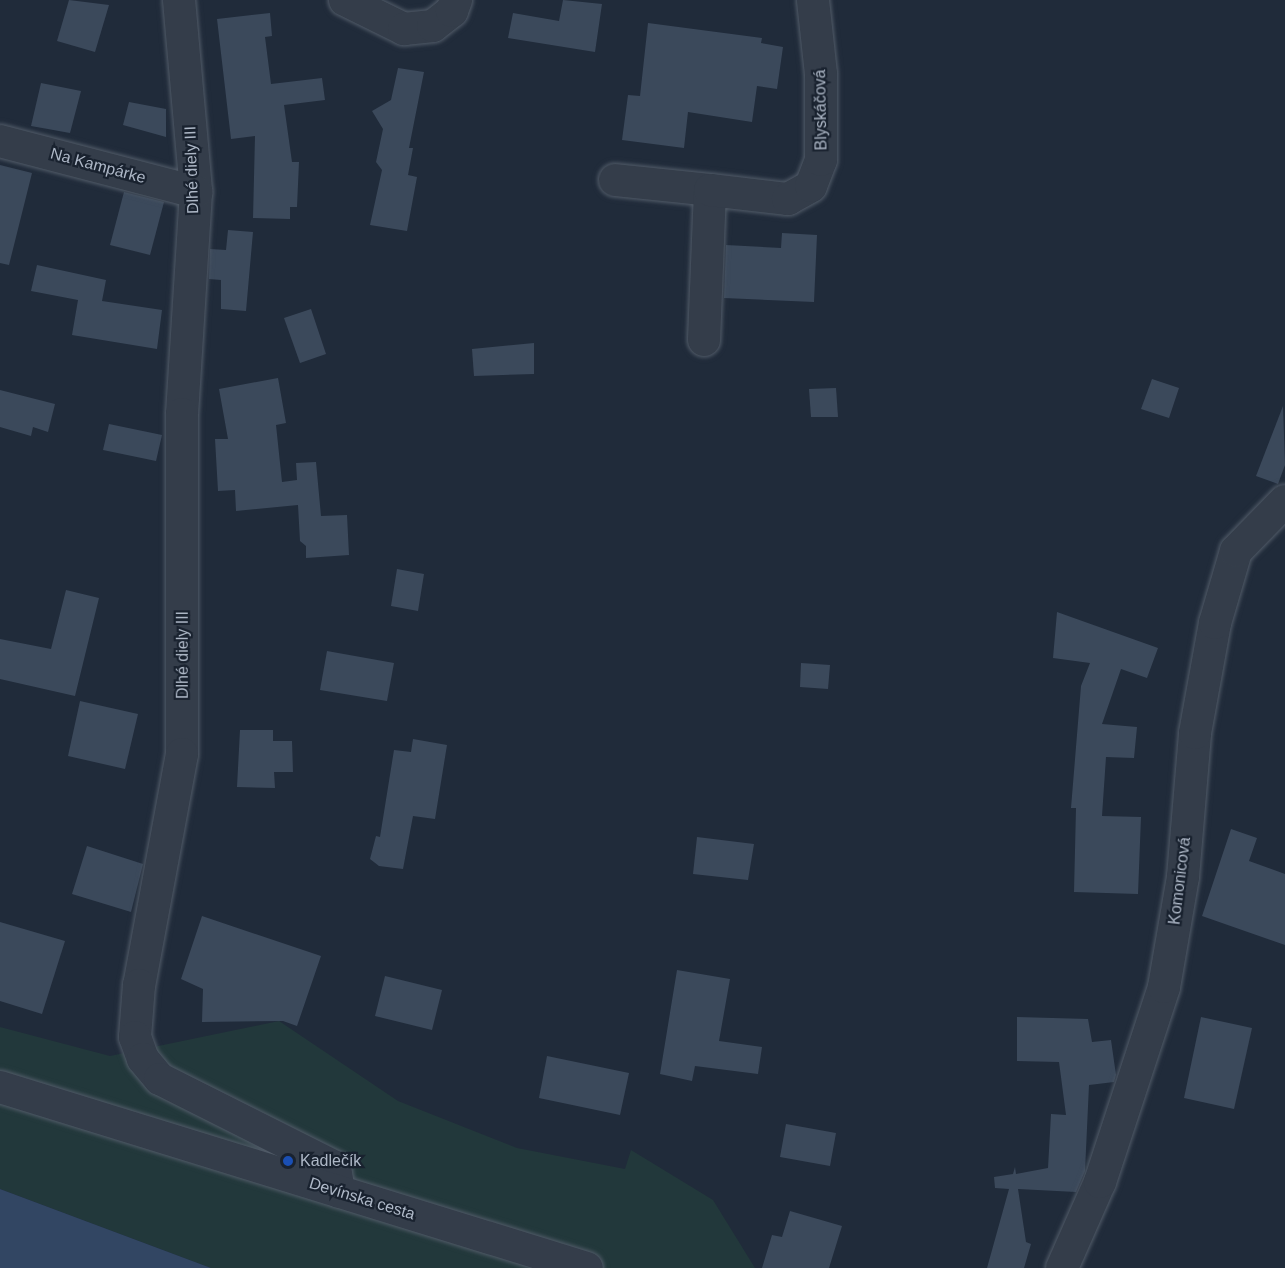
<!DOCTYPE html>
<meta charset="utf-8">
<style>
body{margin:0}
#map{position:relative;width:1285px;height:1268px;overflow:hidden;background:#202b3a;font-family:Arial,sans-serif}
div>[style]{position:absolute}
.green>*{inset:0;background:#22383b}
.water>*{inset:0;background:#324663}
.building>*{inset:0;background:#3b495b}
.roads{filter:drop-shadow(0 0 2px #515b68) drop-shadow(0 0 2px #515b68)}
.minor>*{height:32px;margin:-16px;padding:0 16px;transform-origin:16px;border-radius:16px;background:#343d4a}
.dots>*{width:16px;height:16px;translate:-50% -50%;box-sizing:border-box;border:3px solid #19222f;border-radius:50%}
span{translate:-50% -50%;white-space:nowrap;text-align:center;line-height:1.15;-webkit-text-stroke:4.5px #19222f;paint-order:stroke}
.street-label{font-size:16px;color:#aeb8c7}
.poi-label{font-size:16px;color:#aeb8c7}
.left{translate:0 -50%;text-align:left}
</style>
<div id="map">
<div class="green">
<div style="clip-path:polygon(279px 1021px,398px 1101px,517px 1148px,625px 1169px,631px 1150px,713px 1200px,755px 1268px,211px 1268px,0 1189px,0 1027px,110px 1056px)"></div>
</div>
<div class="water">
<div style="clip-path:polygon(0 1189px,211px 1268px,0 1268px)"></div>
</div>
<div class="building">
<div style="clip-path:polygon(69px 0,109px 5px,95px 52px,57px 41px)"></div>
<div style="clip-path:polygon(563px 0,602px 4px,595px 52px,508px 38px,513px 13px,559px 21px)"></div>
<div style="clip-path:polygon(270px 13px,272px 36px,265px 37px,271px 84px,322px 78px,325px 100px,284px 105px,292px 162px,299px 162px,297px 207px,290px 207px,290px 219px,253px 218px,255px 136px,231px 139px,217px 19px)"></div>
<div style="clip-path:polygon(648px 23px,762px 38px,761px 43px,783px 47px,777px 89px,757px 86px,752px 122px,688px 112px,684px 148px,622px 140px,628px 95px,640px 96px)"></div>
<div style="clip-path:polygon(398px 68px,424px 72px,409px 148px,413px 148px,408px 175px,417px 177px,407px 231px,370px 225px,382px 170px,376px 162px,383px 129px,372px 111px,391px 100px)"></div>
<div style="clip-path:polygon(41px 83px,81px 91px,70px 133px,31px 126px)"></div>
<div style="clip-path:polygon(129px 102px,166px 109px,166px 137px,123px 125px)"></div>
<div style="clip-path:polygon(0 165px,32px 173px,9px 265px,0 263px)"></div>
<div style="clip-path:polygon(124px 192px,164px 202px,150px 255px,110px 245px)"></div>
<div style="clip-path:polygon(228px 230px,253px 232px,246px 311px,221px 309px,221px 280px,209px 279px,210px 249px,226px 250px)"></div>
<div style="clip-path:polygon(782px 233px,817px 235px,814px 302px,724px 298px,726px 245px,781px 248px)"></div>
<div style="clip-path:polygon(37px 265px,106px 280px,102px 301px,162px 310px,157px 349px,72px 335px,78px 300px,31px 291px)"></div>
<div style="clip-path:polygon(311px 309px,326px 354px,300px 363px,284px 318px)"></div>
<div style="clip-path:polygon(534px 343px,534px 374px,474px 376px,472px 349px)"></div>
<div style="clip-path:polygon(278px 378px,286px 423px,276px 425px,282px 482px,297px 480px,296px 463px,316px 462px,321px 516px,347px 515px,349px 555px,306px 558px,306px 546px,300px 541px,298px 505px,236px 511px,235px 490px,218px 491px,215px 439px,228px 439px,219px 389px)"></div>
<div style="clip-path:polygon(1152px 379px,1179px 388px,1169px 418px,1141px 409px)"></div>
<div style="clip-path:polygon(836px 388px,838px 417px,811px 417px,809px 389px)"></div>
<div style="clip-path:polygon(0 390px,55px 404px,48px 432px,33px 427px,31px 436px,0 427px)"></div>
<div style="clip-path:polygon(1283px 406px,1285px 465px,1278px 484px,1256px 476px)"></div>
<div style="clip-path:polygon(109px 424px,162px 435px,156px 461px,103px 450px)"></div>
<div style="clip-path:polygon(397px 569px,424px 574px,418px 611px,391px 606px)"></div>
<div style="clip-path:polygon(66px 590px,99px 598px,75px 696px,0 679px,0 639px,51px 649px)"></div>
<div style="clip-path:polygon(1057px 612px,1158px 648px,1147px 678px,1121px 669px,1102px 724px,1137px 727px,1134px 758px,1106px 757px,1102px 816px,1141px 817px,1138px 894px,1074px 892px,1076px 808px,1071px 808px,1081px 686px,1090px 663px,1053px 658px)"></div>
<div style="clip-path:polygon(327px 651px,394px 663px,387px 701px,320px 690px)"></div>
<div style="clip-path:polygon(801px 663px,830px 665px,828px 689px,800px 687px)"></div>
<div style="clip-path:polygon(80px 701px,138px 714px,125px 769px,68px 756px)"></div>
<div style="clip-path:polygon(240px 730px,273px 730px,273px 741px,292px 741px,293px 772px,274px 772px,275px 788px,237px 787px)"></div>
<div style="clip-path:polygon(413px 739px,447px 745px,435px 819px,413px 816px,403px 869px,379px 866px,370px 859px,376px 836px,380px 837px,394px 750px,411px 752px)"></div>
<div style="clip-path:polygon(1231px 829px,1257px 838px,1249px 861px,1285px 874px,1285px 945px,1202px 916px)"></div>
<div style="clip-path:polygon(697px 837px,754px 844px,748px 880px,693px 874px)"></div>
<div style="clip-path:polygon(87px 846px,143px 864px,131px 912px,72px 894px)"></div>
<div style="clip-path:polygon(202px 916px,321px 956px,297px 1026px,283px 1021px,202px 1022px,203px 989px,181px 979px)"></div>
<div style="clip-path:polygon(0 922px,65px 941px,42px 1014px,0 1001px)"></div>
<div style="clip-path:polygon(677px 970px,730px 979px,719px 1041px,762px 1047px,758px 1074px,695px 1066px,692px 1081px,660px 1074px)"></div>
<div style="clip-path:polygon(385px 976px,442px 990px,432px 1030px,375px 1016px)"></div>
<div style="clip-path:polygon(1017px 1017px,1088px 1019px,1092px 1042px,1111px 1040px,1116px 1075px,1114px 1082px,1089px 1085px,1085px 1171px,1076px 1192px,1018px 1189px,1026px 1242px,1031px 1244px,1024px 1268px,987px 1268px,1009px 1189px,995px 1188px,994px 1177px,1013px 1174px,1015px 1167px,1016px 1174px,1048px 1168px,1051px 1114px,1066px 1115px,1059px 1062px,1017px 1061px)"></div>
<div style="clip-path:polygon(1201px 1017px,1252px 1028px,1234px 1109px,1184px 1098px)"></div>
<div style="clip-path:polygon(547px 1056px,629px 1073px,620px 1115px,539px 1098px)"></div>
<div style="clip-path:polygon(786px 1124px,836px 1133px,830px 1166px,780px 1157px)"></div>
<div style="clip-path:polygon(790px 1211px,842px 1226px,829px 1268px,762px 1268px,772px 1235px,782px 1237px)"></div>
</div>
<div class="roads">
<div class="minor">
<div style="left:179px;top:0;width:193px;rotate:84.9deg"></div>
<div style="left:196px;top:192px;width:222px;rotate:93.6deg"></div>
<div style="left:182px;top:414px;width:340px;rotate:90deg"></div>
<div style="left:182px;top:754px;width:235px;rotate:100.5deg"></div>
<div style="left:139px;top:985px;width:52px;rotate:94.4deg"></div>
<div style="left:135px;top:1037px;width:23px;rotate:70deg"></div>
<div style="left:143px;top:1059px;width:26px;rotate:50deg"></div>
<div style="left:160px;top:1079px;width:196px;rotate:26.7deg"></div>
<div style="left:335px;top:1167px;width:25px;rotate:81deg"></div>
<div style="left:345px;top:0;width:66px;rotate:26.2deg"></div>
<div style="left:404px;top:29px;width:29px;rotate:-6deg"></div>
<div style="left:433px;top:26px;width:24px;rotate:-38deg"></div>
<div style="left:452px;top:11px;width:12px;rotate:-70deg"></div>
<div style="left:0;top:141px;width:203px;rotate:14.6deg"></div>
<div style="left:615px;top:180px;width:96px;rotate:6deg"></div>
<div style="left:704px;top:340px;width:150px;rotate:-87.7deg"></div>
<div style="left:710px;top:190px;width:79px;rotate:6.6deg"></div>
<div style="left:788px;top:199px;width:26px;rotate:-29deg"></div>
<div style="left:811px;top:186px;width:28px;rotate:-69deg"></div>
<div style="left:821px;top:160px;width:86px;rotate:-90deg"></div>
<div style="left:821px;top:74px;width:74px;rotate:-96.2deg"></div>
<div style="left:0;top:1087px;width:614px;rotate:17.14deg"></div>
<div style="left:1062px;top:1268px;width:94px;rotate:-66.2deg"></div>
<div style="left:1100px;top:1182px;width:205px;rotate:-71.8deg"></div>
<div style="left:1164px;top:987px;width:112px;rotate:-80.2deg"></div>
<div style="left:1183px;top:877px;width:144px;rotate:-85.2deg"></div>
<div style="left:1195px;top:733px;width:112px;rotate:-79.7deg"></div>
<div style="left:1215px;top:623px;width:75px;rotate:-73.7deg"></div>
<div style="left:1236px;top:551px;width:70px;rotate:-45.6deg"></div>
</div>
</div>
<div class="dots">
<div style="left:288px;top:1161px;background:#1a4fb4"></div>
</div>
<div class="street-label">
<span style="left:821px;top:110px;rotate:-91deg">Blyskáčová</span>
<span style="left:98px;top:166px;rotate:15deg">Na Kampárke</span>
<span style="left:192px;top:170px;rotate:-92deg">Dlhé diely III</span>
<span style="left:183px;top:655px;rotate:-90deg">Dlhé diely III</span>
<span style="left:1180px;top:881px;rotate:-83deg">Komonicová</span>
<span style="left:362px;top:1199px;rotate:17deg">Devínska cesta</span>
</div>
<div class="poi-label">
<span class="left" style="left:300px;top:1161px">Kadlečík</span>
</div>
</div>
